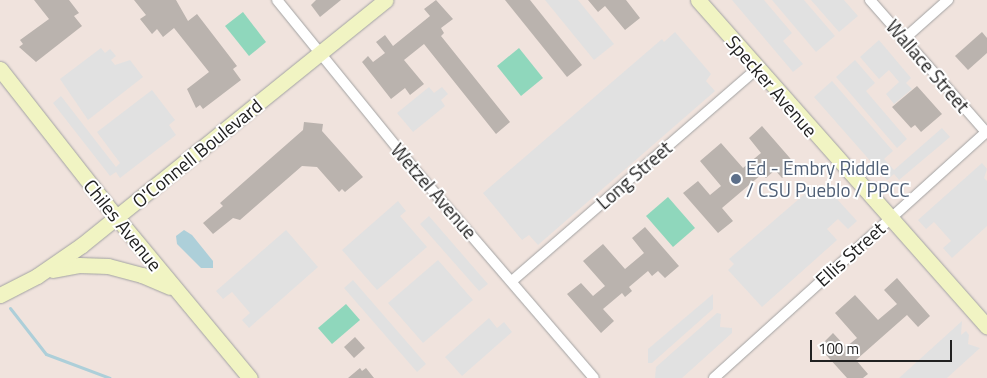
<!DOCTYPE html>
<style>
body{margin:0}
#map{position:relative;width:987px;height:378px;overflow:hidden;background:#f0eee8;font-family:"Titillium Web",sans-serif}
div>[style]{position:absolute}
.military>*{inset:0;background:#f0e3dd}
.pitch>*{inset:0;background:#8fd7bc}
.parking>*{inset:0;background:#e1e1e1}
.water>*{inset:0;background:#adcfd9}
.stream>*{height:3px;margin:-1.5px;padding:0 1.5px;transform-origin:1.5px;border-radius:1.5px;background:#adcfd9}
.building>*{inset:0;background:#bab3ae}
.roads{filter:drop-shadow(0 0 1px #a2a2a2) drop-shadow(0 0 1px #a2a2a2)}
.street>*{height:10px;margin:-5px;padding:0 5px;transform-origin:5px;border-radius:5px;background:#fff}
.secondary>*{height:15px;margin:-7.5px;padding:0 7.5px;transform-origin:7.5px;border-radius:7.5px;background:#f1f4c3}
.dots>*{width:14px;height:14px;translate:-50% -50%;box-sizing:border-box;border:2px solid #fff;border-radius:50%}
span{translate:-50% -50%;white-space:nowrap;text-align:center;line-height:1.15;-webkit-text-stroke:4px #fff;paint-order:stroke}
.street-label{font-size:19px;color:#212121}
.service-label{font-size:19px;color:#4e5e75}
.left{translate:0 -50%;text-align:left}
.scale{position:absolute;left:810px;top:340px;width:142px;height:22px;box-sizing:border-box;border:2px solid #212121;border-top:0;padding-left:6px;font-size:15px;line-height:18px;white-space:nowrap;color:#212121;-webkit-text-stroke:4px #fff;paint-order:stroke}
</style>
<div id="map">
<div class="military">
<div style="clip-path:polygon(0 0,987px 0,987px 378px,0 378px)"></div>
</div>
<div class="pitch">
<div style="clip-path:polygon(243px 12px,266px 42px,249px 56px,225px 26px)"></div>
<div style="clip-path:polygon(519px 48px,543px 78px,521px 96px,497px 66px)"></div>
<div style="clip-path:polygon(668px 197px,695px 228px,673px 247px,646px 216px)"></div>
<div style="clip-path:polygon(346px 304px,360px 320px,332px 344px,318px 328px)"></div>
</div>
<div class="parking">
<div style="clip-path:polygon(545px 0,578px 0,614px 44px,594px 60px)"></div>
<div style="clip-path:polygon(732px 0,764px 0,792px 33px,783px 41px,803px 64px,793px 72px)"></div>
<div style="clip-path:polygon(772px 0,804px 0,835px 36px,816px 52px)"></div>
<div style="clip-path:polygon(811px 0,844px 0,858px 16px,839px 32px)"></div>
<div style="clip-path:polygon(675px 32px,711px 74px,706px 81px,715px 91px,538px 245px,529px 235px,522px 240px,483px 193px,662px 39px,664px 42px)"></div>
<div style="clip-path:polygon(879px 40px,911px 78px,906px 83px,912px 89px,894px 104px,886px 94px,899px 82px,889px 70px,879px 79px,860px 57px)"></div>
<div style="clip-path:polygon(101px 48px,105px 53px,110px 49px,116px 56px,111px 60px,115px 65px,130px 60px,143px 77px,88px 120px,60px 79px)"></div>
<div style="clip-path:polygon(855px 60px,875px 83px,866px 91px,907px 139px,897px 148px,836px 77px)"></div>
<div style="clip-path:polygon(832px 81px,893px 151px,884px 159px,894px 170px,942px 128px,950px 137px,899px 180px,894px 174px,887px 180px,814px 97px)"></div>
<div style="clip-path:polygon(429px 87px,434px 93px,442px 87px,448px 94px,441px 100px,445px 106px,413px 132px,397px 113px)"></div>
<div style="clip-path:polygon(152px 90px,175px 120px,169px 125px,176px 135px,120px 178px,116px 172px,110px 176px,53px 103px,61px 96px,116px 167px,120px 163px,97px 132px)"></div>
<div style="clip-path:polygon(982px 163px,987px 169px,984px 178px,987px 181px,987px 226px,952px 258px,943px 248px,951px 241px,934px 222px,926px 229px,918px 220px)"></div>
<div style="clip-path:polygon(814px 186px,820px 192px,826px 187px,857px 221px,848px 229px,838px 219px,827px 229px,837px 240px,762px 307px,728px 270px,734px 264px,729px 259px)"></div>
<div style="clip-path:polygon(398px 201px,406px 211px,400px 216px,427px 247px,377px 290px,342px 250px)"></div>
<div style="clip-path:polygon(429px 216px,488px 284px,479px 291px,420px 224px)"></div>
<div style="clip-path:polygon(286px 230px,318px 267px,249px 328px,242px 320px,250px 313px,232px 292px,223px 299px,216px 291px)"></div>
<div style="clip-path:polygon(438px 260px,473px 300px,423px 343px,388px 303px)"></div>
<div style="clip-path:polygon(353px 280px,426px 364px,417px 372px,344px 288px)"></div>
<div style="clip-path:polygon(713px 294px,713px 309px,652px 363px,648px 363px,648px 349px)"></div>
<div style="clip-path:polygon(717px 313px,721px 314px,720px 327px,732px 328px,732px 333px,682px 378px,655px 378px,656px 367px)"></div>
<div style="clip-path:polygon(489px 318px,497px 328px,504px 322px,512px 332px,462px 376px,445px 357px)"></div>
<div style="clip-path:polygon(962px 321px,961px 335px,966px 331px,969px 335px,968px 344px,980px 348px,947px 378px,899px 378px)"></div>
</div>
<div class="water">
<div style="clip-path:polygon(184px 230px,192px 235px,213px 261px,213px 268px,201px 268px,177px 244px,176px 236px)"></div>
</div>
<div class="stream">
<div style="left:10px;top:308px;width:58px;rotate:52deg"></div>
<div style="left:46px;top:354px;width:68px;rotate:20.6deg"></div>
</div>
<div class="building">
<div style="clip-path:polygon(34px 0,69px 0,79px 13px,74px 16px,82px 26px,36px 62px,19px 47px,23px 44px,20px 40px,49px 19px)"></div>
<div style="clip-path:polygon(134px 0,176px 0,188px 21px,197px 14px,237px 66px,233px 69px,241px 80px,203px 109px,200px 105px,196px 108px,187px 89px,209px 72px,174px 28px,163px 37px,157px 29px,152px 34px,140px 19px,146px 15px)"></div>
<div style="clip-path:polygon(316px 0,341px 0,320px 17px,311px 5px)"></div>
<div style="clip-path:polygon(436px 0,453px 19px,441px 28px,444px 33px,441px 36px,510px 122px,496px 134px,424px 44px,404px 60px,424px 84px,410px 95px,405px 88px,391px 99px,362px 62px,368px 56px,373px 62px,385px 53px,376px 42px,385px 35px,393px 46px,430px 16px,424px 9px)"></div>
<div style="clip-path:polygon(505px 0,530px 0,582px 65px,567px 77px)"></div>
<div style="clip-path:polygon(588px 0,626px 0,640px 18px,625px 30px,605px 6px,598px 12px)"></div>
<div style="clip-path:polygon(982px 32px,987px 38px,987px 53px,968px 70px,955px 56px)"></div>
<div style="clip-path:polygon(917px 86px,942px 114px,921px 132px,915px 125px,911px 128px,892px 107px)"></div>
<div style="clip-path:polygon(304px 122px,323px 124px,322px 131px,363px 177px,345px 192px,342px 189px,339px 192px,317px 167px,302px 166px,240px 220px,233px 218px,213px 234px,203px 223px,223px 206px,220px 203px,303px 130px)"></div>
<div style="clip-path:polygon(762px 126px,796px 165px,782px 178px,775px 170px,766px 178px,762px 174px,722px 208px,733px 221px,718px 233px,683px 193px,698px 181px,710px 195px,721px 186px,700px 161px,721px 143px,743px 168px,761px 153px,749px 138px)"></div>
<div style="clip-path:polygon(645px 227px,679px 266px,665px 278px,658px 271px,652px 276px,648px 271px,629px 287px,632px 291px,625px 297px,622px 293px,603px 309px,614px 321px,601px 333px,567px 294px,581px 283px,593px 296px,605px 286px,583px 261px,603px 244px,625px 269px,644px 253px,632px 238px)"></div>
<div style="clip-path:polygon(897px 278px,930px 316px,918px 327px,907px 315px,856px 360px,868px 374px,863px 378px,847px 378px,819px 347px,833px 333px,846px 347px,857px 338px,835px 313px,855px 295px,878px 320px,897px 304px,884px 290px)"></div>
<div style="clip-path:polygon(355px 337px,365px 348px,354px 358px,344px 347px)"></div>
<div style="clip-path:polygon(360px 368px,362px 371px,366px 368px,374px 378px,348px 378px)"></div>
</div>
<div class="roads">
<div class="street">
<div style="left:277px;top:0;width:219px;rotate:50.9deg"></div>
<div style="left:415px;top:170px;width:274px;rotate:49.3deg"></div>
<div style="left:870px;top:0;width:176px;rotate:48.7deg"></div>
<div style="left:904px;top:39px;width:59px;rotate:-41.6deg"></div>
<div style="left:512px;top:281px;width:324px;rotate:-40.9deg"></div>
<div style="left:714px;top:378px;width:368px;rotate:-42.1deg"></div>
</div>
<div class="secondary">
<div style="left:698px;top:0;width:436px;rotate:48.5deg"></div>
<div style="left:0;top:69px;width:189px;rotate:51.9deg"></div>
<div style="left:117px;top:218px;width:208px;rotate:50.3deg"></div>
<div style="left:53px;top:270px;width:26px;rotate:-11deg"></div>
<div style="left:79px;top:265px;width:29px;rotate:2deg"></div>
<div style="left:108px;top:266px;width:35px;rotate:15deg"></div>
<div style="left:142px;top:275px;width:30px;rotate:23deg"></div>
<div style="left:0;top:295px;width:42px;rotate:-27.2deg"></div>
<div style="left:37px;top:276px;width:55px;rotate:-34.6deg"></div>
<div style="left:82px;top:245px;width:390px;rotate:-38.9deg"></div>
</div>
</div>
<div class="dots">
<div style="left:736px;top:179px;background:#5c6f8a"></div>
</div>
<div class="street-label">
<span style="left:928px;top:66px;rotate:49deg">Wallace Street</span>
<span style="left:772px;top:86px;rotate:49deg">Specker Avenue</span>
<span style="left:197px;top:153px;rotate:-39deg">O'Connell Boulevard</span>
<span style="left:634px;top:175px;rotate:-41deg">Long Street</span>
<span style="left:434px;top:191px;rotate:49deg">Wetzel Avenue</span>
<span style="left:123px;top:225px;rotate:51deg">Chiles Avenue</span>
<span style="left:850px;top:254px;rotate:-42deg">Ellis Street</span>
</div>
<div class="service-label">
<span class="left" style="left:746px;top:179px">Ed - Embry Riddle<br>/ CSU Pueblo / PPCC</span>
</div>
<div class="scale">100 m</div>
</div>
